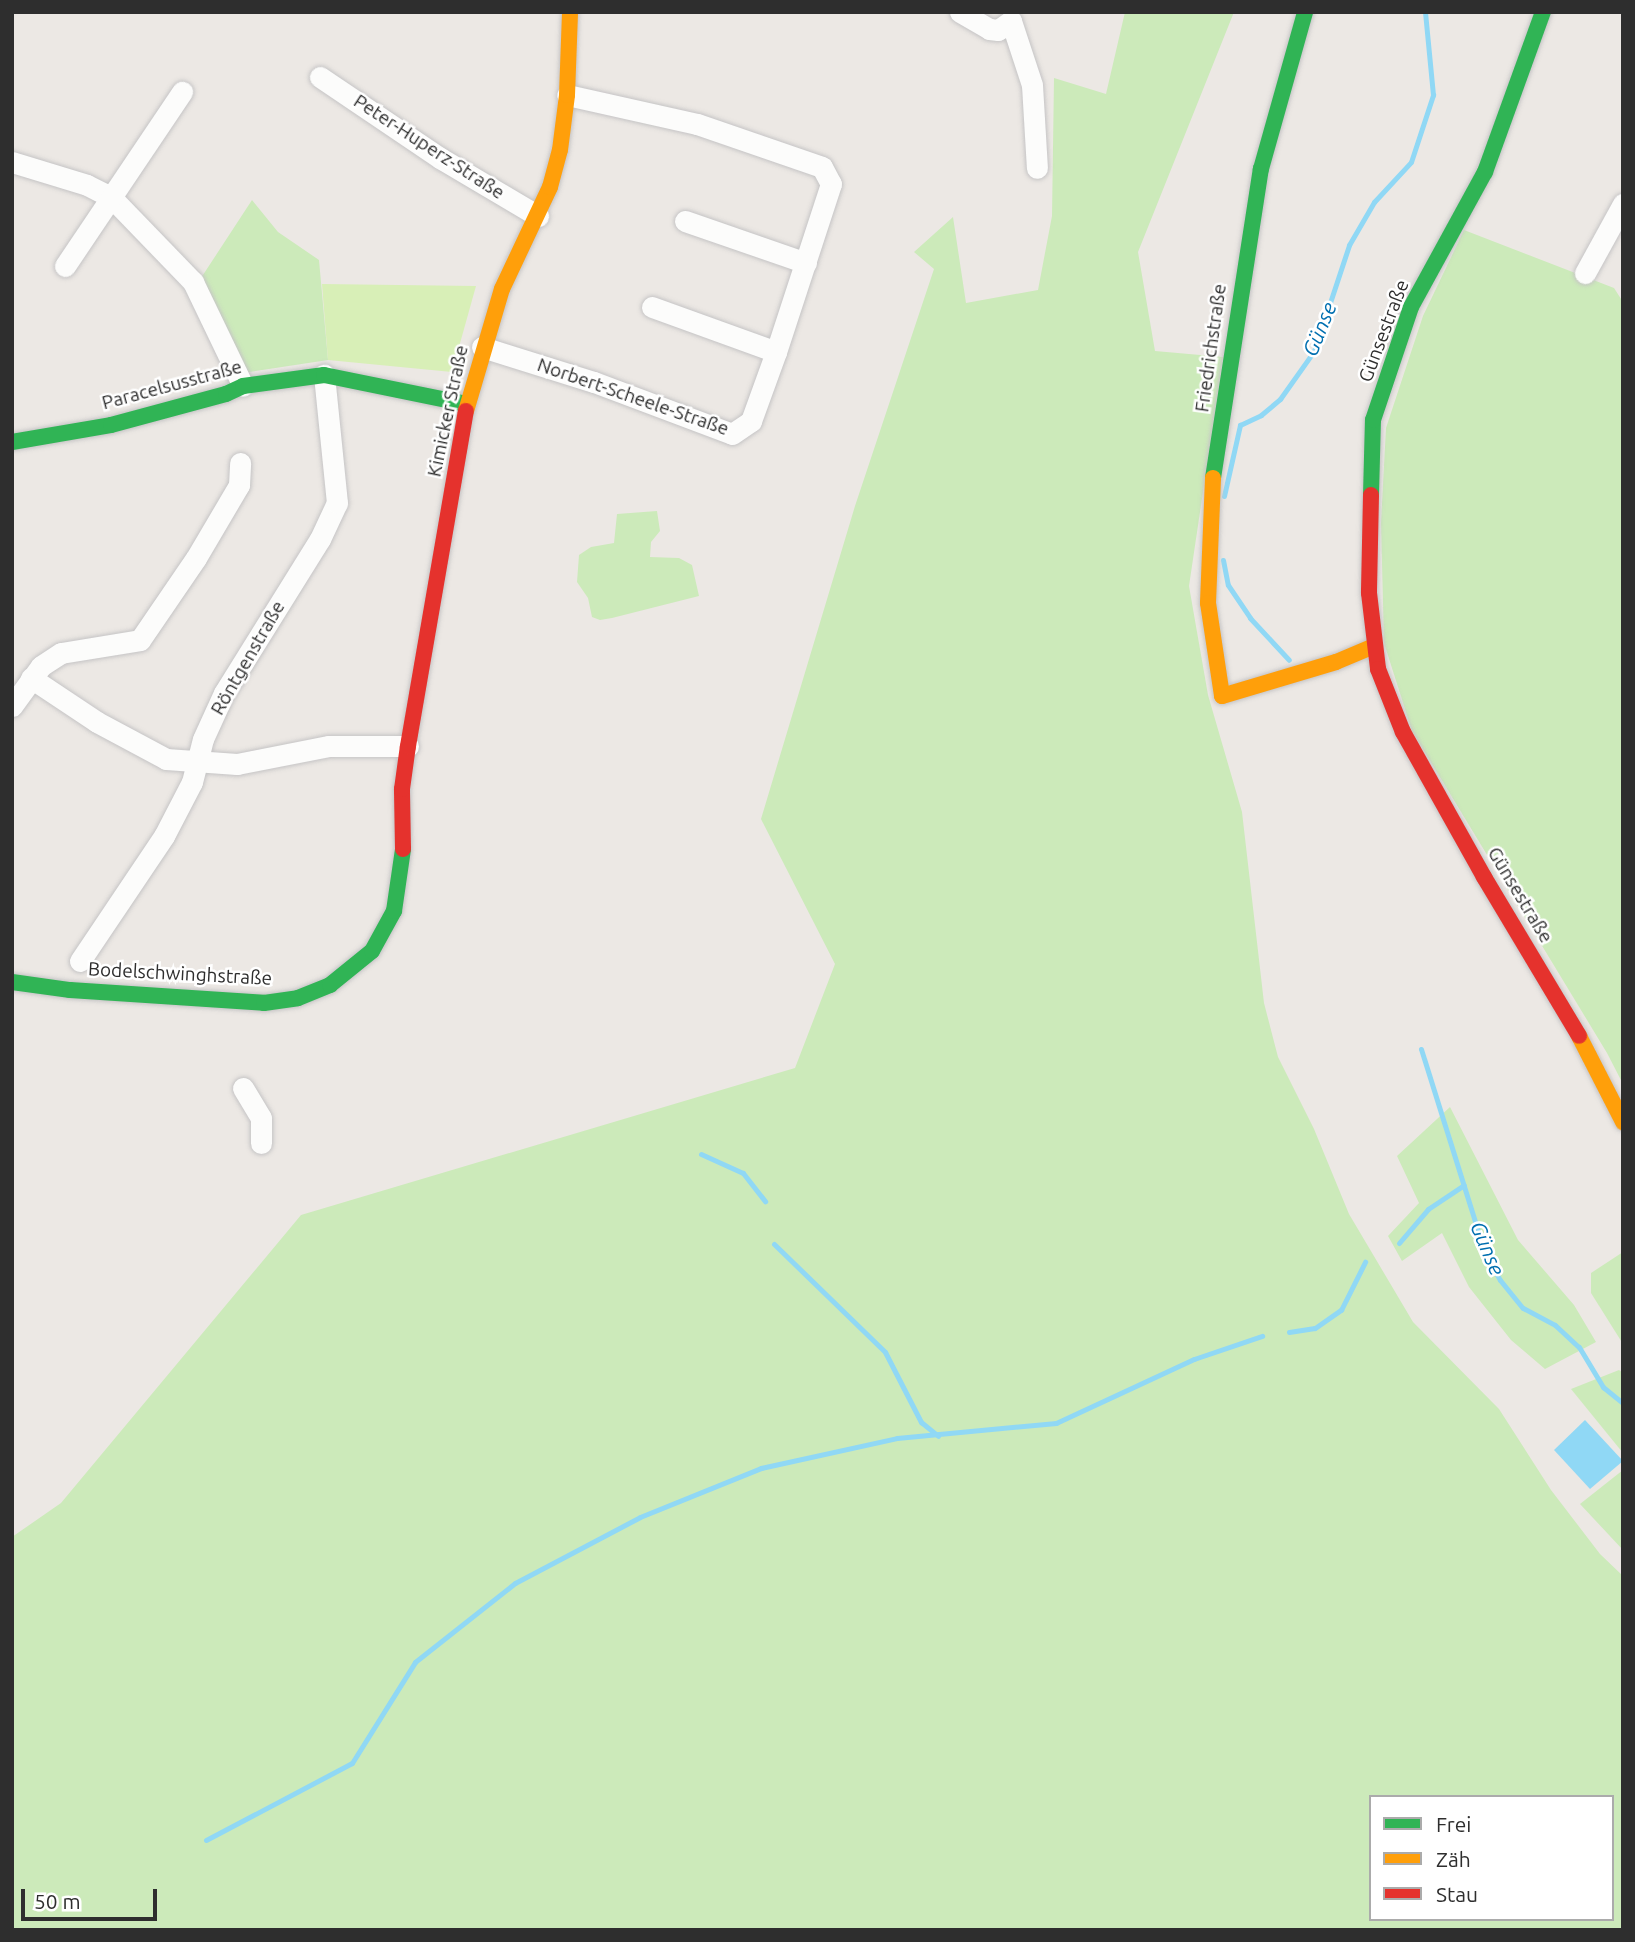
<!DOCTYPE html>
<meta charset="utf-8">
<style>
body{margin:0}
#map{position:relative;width:1635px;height:1942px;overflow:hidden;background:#ece8e4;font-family:Ubuntu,sans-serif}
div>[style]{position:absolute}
.green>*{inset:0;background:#cceaba}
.pitch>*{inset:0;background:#d8efb7}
.water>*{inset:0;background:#90d8f5}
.stream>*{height:5px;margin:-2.5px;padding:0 2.5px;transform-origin:2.5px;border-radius:2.5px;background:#90d8f5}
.roads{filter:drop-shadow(0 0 2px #c5c4c5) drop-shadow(0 0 2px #c5c4c5)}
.street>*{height:21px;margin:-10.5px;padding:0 10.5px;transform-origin:10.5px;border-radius:10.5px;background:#fcfcfb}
.fast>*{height:16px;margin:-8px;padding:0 8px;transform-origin:8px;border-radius:8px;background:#30b455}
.slow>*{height:16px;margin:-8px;padding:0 8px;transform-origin:8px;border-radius:8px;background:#ff9f0a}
.jam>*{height:16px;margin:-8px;padding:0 8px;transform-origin:8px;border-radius:8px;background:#e5322d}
span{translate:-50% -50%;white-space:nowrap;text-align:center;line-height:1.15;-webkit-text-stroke:5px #fff;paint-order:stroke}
.street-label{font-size:19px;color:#2e2e2e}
.water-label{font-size:21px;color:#006fb0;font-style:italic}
.frame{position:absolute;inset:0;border:14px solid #2e2e2e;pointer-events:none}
.legend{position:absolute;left:1369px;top:1795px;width:245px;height:126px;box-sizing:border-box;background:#fff;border:2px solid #ababab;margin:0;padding:9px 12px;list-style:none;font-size:21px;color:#2e2e2e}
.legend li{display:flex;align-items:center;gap:14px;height:35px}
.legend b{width:35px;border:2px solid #ababab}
.scale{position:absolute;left:21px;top:1889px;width:136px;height:32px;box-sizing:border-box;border:4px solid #2e2e2e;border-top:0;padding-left:9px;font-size:21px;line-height:24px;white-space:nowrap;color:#2e2e2e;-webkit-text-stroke:5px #fff;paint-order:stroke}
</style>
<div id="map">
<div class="green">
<div style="clip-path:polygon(evenodd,1125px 12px,1234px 12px,1138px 252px,1155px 351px,1223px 357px,1189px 586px,1208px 695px,1242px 812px,1264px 1003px,1278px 1057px,1314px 1129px,1349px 1214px,1413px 1322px,1499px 1409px,1551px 1490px,1600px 1554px,1623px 1576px,1623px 1930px,12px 1930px,12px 1537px,61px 1503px,301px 1215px,795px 1068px,835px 964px,761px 819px,855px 506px,934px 269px,914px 252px,953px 217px,966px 303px,1038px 290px,1052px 216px,1054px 78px,1106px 94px,1125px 12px,1371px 1797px,1612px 1797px,1612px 1919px,1371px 1919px,1371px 1797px)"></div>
<div style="clip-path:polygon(252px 200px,278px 232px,319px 260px,328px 360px,243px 373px,201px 278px)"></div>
<div style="clip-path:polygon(1464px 230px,1614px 288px,1623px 302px,1623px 1084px,1607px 1053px,1412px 731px,1384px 643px,1381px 523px,1386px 428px,1423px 316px)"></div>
<div style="clip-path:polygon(657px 511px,660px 531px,651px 542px,650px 557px,679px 558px,692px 565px,699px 596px,612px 618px,600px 620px,592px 617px,588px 598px,577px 582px,579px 555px,591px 547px,614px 543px,617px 514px)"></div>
<div style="clip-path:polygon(1450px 1107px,1518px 1240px,1574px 1305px,1596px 1342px,1545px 1369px,1511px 1340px,1469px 1287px,1442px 1233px,1402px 1261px,1388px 1236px,1419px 1203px,1397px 1156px)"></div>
<div style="clip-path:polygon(1623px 1252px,1623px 1344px,1591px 1293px,1591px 1273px)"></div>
<div style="clip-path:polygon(1619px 1370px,1623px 1373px,1623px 1453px,1571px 1389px)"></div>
<div style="clip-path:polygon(1623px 1470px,1623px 1550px,1580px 1504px)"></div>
</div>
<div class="pitch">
<div style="clip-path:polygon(322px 284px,476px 286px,452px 372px,328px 360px)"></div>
</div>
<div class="water">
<div style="clip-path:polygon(1585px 1420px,1623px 1461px,1590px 1489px,1554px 1450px)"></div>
</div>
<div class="stream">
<div style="left:1224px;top:496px;width:73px;rotate:-77.3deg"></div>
<div style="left:1240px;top:425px;width:23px;rotate:-25deg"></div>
<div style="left:1261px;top:415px;width:25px;rotate:-40deg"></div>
<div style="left:1280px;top:399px;width:59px;rotate:-54.7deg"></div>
<div style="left:1314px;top:351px;width:112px;rotate:-71.7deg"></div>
<div style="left:1349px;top:245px;width:50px;rotate:-59.8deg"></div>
<div style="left:1374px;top:202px;width:54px;rotate:-47.2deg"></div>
<div style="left:1411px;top:162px;width:71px;rotate:-71.8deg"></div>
<div style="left:1433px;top:95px;width:83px;rotate:-95.5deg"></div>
<div style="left:1223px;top:560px;width:25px;rotate:79deg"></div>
<div style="left:1228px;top:585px;width:40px;rotate:56deg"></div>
<div style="left:1250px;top:618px;width:57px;rotate:47.1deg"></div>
<div style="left:1421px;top:1049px;width:214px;rotate:72.6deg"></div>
<div style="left:1485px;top:1253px;width:31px;rotate:61deg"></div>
<div style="left:1500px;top:1280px;width:36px;rotate:51deg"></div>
<div style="left:1523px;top:1308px;width:36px;rotate:28deg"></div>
<div style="left:1555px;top:1325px;width:33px;rotate:43deg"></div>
<div style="left:1579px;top:1347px;width:47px;rotate:59deg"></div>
<div style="left:1603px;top:1387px;width:26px;rotate:39deg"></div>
<div style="left:701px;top:1154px;width:46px;rotate:24.3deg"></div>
<div style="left:743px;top:1173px;width:36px;rotate:52deg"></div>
<div style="left:1399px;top:1243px;width:45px;rotate:-49.5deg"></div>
<div style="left:1428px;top:1209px;width:43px;rotate:-33.7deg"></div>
<div style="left:774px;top:1244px;width:155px;rotate:44.2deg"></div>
<div style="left:885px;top:1352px;width:79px;rotate:62.8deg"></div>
<div style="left:921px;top:1422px;width:22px;rotate:39deg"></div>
<div style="left:1289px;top:1332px;width:26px;rotate:-9deg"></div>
<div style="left:1315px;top:1328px;width:32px;rotate:-35deg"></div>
<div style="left:1341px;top:1310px;width:54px;rotate:-63.4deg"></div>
<div style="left:206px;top:1840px;width:165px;rotate:-27.8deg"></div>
<div style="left:352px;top:1763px;width:119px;rotate:-58deg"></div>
<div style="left:415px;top:1662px;width:127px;rotate:-38.3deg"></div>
<div style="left:515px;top:1583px;width:141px;rotate:-27.8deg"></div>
<div style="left:640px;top:1517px;width:131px;rotate:-22deg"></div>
<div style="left:761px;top:1468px;width:139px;rotate:-12.4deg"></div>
<div style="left:897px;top:1438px;width:160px;rotate:-5.4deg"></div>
<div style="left:1056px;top:1423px;width:152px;rotate:-24.9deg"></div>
<div style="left:1194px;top:1359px;width:72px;rotate:-18.7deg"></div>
</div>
<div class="roads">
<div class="street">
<div style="left:960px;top:12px;width:34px;rotate:30deg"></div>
<div style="left:989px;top:29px;width:9px;rotate:6deg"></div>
<div style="left:998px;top:30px;width:16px;rotate:-35deg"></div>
<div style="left:1011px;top:21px;width:67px;rotate:71.8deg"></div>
<div style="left:1032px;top:85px;width:83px;rotate:86.6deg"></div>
<div style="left:320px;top:77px;width:145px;rotate:34deg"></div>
<div style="left:440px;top:158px;width:114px;rotate:30.6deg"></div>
<div style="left:12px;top:162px;width:78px;rotate:17deg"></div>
<div style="left:87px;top:185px;width:28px;rotate:27deg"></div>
<div style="left:112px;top:198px;width:117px;rotate:46deg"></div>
<div style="left:193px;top:282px;width:115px;rotate:64.3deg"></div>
<div style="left:685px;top:221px;width:128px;rotate:19.1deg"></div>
<div style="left:65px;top:266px;width:210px;rotate:-56.1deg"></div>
<div style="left:1585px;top:273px;width:79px;rotate:-61.2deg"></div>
<div style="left:652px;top:307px;width:132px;rotate:19.9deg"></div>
<div style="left:482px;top:347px;width:117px;rotate:17.4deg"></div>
<div style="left:594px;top:382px;width:147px;rotate:20.6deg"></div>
<div style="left:732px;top:434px;width:23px;rotate:-34deg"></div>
<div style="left:751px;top:421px;width:73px;rotate:-70.1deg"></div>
<div style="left:776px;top:352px;width:177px;rotate:-71.9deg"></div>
<div style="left:831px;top:184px;width:19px;rotate:-118deg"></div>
<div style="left:822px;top:167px;width:132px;rotate:-161deg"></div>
<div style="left:697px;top:124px;width:133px;rotate:-167.4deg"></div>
<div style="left:31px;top:678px;width:79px;rotate:33.7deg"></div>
<div style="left:97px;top:722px;width:78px;rotate:28.2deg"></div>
<div style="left:166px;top:759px;width:71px;rotate:4deg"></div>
<div style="left:237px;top:764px;width:94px;rotate:-11.1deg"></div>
<div style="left:329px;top:746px;width:79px"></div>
<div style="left:12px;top:706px;width:49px;rotate:-54.1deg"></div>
<div style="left:41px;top:666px;width:24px;rotate:-33deg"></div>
<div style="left:61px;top:653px;width:80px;rotate:-9.3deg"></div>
<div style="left:140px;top:640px;width:99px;rotate:-55.7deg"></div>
<div style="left:196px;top:558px;width:85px;rotate:-59.5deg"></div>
<div style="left:239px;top:485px;width:22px;rotate:-87deg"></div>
<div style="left:80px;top:961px;width:151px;rotate:-56.1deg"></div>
<div style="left:164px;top:836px;width:61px;rotate:-62.6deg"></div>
<div style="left:192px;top:782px;width:44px;rotate:-75.7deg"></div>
<div style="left:203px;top:739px;width:51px;rotate:-65.5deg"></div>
<div style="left:224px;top:693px;width:181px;rotate:-58.1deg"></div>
<div style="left:320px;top:539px;width:40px;rotate:-65deg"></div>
<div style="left:337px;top:503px;width:129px;rotate:-95.8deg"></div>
<div style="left:243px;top:1088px;width:35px;rotate:59deg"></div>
<div style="left:261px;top:1118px;width:25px;rotate:90deg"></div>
</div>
<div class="fast">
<div style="left:12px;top:442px;width:100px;rotate:-9.7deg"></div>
<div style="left:111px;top:425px;width:119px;rotate:-15.1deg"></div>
<div style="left:226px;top:394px;width:19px;rotate:-25deg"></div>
<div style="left:243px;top:386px;width:82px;rotate:-7.7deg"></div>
<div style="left:324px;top:375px;width:146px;rotate:11.5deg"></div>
<div style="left:1213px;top:478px;width:313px;rotate:-81.2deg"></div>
<div style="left:1261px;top:169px;width:163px;rotate:-74.3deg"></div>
<div style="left:1371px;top:495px;width:75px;rotate:-88.5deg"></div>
<div style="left:1373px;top:420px;width:119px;rotate:-71.4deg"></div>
<div style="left:1411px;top:307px;width:154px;rotate:-61.3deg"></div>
<div style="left:1485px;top:172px;width:170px;rotate:-70.1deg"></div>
<div style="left:12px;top:982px;width:59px;rotate:7.9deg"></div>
<div style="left:70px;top:990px;width:194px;rotate:3.8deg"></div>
<div style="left:264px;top:1003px;width:34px;rotate:-8deg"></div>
<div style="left:298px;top:998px;width:35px;rotate:-22deg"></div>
<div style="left:330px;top:985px;width:54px;rotate:-39deg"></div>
<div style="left:372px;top:951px;width:46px;rotate:-61.2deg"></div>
<div style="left:394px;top:911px;width:63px;rotate:-81.7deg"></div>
</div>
<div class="slow">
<div style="left:466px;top:411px;width:127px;rotate:-73.6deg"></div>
<div style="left:502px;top:289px;width:113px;rotate:-64.8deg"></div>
<div style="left:550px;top:187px;width:38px;rotate:-75deg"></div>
<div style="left:560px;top:150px;width:55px;rotate:-82.7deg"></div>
<div style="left:567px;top:95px;width:83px;rotate:-87.9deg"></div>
<div style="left:1213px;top:478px;width:125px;rotate:92.3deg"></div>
<div style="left:1208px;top:603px;width:94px;rotate:81.4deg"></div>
<div style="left:1222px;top:696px;width:119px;rotate:-16.6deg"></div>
<div style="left:1336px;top:662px;width:41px;rotate:-22.8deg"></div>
<div style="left:1579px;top:1036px;width:97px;rotate:62.9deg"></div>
</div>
<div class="jam">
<div style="left:1371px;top:495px;width:98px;rotate:91.2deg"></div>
<div style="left:1369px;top:593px;width:77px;rotate:83.2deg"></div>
<div style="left:1378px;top:669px;width:68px;rotate:68.4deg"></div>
<div style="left:1403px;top:732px;width:166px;rotate:60.8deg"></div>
<div style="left:1484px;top:877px;width:185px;rotate:59.1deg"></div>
<div style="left:403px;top:849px;width:60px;rotate:-91deg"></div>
<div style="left:402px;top:789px;width:43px;rotate:-82.1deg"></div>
<div style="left:408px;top:746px;width:340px;rotate:-80.2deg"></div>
</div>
</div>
<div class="street-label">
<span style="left:429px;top:147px;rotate:33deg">Peter-Huperz-Straße</span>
<span style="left:1384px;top:331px;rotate:-69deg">Günsestraße</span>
<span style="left:1211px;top:348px;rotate:-82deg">Friedrichstraße</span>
<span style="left:172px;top:385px;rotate:-15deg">Paracelsusstraße</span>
<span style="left:633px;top:397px;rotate:19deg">Norbert-Scheele-Straße</span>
<span style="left:448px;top:411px;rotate:-78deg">Kimicker Straße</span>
<span style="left:248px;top:658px;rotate:-60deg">Röntgenstraße</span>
<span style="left:1520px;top:895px;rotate:59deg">Günsestraße</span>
<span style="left:180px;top:974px;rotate:3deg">Bodelschwinghstraße</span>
</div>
<div class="water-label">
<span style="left:1319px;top:329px;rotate:-68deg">Günse</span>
<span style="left:1488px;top:1248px;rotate:67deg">Günse</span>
</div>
<div class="frame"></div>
<ul class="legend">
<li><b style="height:9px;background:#30b455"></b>Frei</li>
<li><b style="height:9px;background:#ff9f0a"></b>Zäh</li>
<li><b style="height:9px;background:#e5322d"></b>Stau</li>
</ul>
<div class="scale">50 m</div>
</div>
